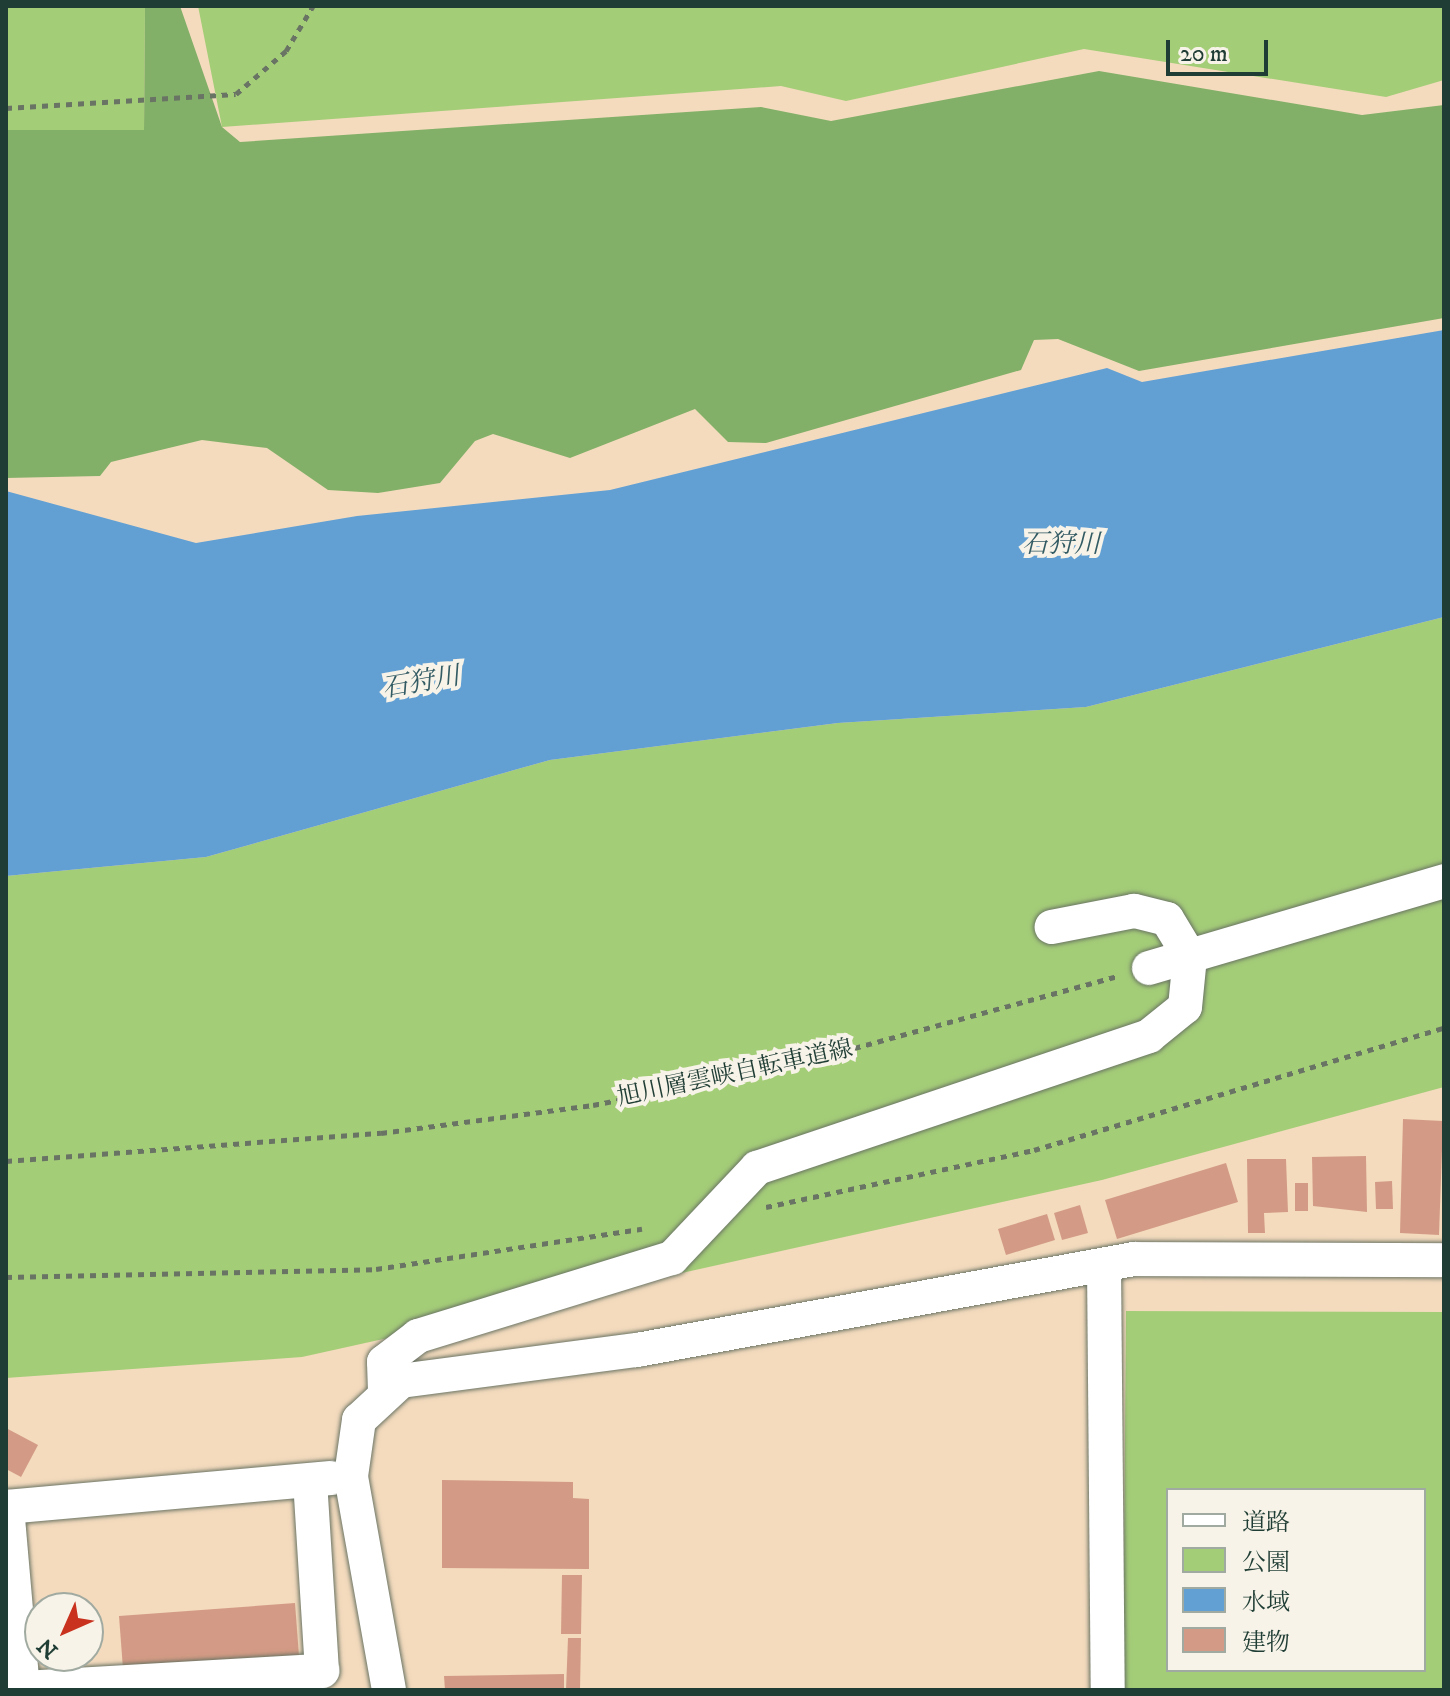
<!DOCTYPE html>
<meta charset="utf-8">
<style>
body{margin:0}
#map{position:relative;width:1450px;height:1696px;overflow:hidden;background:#f4dbbe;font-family:"IM FELL DW Pica","Noto Serif JP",serif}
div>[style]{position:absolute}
.green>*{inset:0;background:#a4cd78}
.forest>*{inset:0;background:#83b068}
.water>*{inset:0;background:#62a0d4}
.building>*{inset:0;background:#d39b85}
.path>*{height:5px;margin-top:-2.5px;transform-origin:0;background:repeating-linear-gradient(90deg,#6a7464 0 6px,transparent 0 12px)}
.roads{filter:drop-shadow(0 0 2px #6a7464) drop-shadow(0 0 2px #6a7464)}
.minor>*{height:34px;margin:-17px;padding:0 17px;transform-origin:17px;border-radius:17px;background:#fff}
span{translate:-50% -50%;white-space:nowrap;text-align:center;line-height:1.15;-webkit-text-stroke:8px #f7f3e8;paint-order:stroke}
.street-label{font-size:24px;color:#1f3d34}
.water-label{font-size:26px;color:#335b64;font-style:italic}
.frame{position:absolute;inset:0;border:8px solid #1f3d34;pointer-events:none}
.legend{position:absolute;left:1166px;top:1488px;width:260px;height:184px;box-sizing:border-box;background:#f7f3e8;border:2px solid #a1aaa0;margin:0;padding:10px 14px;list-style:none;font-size:24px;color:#1f3d34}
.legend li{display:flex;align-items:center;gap:16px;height:40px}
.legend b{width:40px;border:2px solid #a1aaa0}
.north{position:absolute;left:24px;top:1592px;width:80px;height:80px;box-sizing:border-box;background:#f7f3e8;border:2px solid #a1aaa0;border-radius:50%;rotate:225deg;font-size:22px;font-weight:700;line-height:32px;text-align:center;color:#1f3d34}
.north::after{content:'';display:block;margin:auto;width:28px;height:36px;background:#c8321e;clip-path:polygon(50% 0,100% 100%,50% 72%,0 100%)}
.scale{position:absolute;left:1166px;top:40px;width:102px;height:36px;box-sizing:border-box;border:4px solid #1f3d34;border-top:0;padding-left:10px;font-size:24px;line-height:28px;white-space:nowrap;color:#1f3d34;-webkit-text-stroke:6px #f7f3e8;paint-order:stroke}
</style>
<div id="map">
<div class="green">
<div style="clip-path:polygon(6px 6px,145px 6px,144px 130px,6px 130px)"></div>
<div style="clip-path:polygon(198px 6px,1444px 6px,1444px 80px,1386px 97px,1084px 49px,846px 101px,781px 86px,222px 127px)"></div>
<div style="clip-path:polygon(1444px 617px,1444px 1087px,1102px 1180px,302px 1357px,6px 1378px,6px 876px,206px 857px,550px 760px,838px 723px,1086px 707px)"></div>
<div style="clip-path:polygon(evenodd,1126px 1311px,1444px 1312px,1444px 1690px,1123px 1690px,1126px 1311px,1168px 1490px,1424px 1490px,1424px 1670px,1168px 1670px,1168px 1490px)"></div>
</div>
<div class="forest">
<div style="clip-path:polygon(145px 6px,180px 6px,222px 127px,240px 142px,761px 107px,831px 121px,1099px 71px,1362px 115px,1444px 105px,1444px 318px,1139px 371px,1058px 339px,1034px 340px,1021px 370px,766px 443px,728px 442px,695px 409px,570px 458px,493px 434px,475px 441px,440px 483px,378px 493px,328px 490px,267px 448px,202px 440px,111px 462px,100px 476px,6px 478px,6px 130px,144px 130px)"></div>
</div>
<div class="water">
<div style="clip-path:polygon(1444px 330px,1444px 617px,1086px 707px,838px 723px,550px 760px,206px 857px,6px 876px,6px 491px,196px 543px,357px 516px,610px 490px,1107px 368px,1142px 382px)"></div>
</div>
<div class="building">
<div style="clip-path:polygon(1403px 1119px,1443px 1121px,1439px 1235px,1400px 1233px)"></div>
<div style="clip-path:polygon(1366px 1156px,1367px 1212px,1313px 1206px,1312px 1157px)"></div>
<div style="clip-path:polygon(1247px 1159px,1286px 1159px,1288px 1212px,1264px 1213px,1265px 1233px,1248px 1233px)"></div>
<div style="clip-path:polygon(1226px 1163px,1238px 1202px,1117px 1239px,1105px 1200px)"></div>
<div style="clip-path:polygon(1392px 1181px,1393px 1209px,1376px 1209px,1375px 1182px)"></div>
<div style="clip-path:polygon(1295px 1183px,1308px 1183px,1308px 1211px,1295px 1211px)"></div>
<div style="clip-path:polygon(1080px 1205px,1088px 1233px,1062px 1240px,1054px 1213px)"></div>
<div style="clip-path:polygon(1047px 1214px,1055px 1240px,1006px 1255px,998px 1229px)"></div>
<div style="clip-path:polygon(6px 1428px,38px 1445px,21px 1477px,6px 1469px)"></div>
<div style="clip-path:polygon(442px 1480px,573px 1482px,573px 1498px,589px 1499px,589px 1569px,442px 1568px)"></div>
<div style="clip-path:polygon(562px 1575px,582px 1575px,581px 1634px,561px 1634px)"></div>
<div style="clip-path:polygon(295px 1603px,299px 1656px,123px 1669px,119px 1616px)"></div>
<div style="clip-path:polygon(568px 1638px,581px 1638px,580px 1690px,566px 1690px)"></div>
<div style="clip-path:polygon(564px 1674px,564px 1690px,445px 1690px,444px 1676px)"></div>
</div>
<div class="path">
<div style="left:6px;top:108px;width:230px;rotate:-3.5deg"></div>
<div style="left:236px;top:94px;width:66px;rotate:-40.7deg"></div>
<div style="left:286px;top:51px;width:52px;rotate:-59deg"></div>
<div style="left:6px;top:1161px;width:376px;rotate:-4.3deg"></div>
<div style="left:381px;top:1133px;width:214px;rotate:-7.5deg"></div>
<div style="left:593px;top:1105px;width:196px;rotate:-11.2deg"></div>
<div style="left:785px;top:1067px;width:345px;rotate:-15.3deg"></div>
<div style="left:766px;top:1207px;width:274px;rotate:-12deg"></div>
<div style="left:1034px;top:1150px;width:428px;rotate:-16.6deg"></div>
<div style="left:6px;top:1277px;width:370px;rotate:-1.2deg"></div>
<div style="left:376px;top:1269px;width:269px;rotate:-8.6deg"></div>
</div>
<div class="roads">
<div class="minor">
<div style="left:1149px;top:968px;width:308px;rotate:-16.4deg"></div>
<div style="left:1104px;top:1265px;width:425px;rotate:89.5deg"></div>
<div style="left:385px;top:1391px;width:29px;rotate:-92deg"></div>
<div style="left:384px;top:1362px;width:43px;rotate:-37.4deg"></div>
<div style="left:418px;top:1336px;width:266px;rotate:-17.1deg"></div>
<div style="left:672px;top:1258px;width:124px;rotate:-46.6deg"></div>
<div style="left:757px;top:1168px;width:414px;rotate:-18.6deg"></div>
<div style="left:1149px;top:1036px;width:46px;rotate:-38.9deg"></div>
<div style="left:1185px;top:1007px;width:50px;rotate:-84.3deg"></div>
<div style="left:1190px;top:957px;width:44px;rotate:-121.2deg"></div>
<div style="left:1167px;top:919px;width:34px;rotate:-166deg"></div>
<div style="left:1134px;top:911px;width:84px;rotate:169deg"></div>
<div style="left:6px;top:1507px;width:326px;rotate:-5.1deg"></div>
<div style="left:7px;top:1507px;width:184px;rotate:85deg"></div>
<div style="left:6px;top:1689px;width:317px;rotate:-3.3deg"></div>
<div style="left:322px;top:1671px;width:191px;rotate:-93.6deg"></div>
<div style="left:389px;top:1690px;width:217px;rotate:-100.1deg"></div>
<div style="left:351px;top:1476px;width:57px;rotate:-81.9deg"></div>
<div style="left:359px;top:1420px;width:57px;rotate:-42.9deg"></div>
<div style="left:401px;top:1381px;width:238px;rotate:-7.5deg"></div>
<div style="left:637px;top:1350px;width:505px;rotate:-10.38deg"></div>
<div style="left:1134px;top:1259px;width:310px;rotate:0.2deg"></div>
</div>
</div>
<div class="street-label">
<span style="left:735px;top:1074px;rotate:-12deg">旭川層雲峡自転車道線</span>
</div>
<div class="water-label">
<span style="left:1061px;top:545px">石狩川</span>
<span style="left:421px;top:683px;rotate:-10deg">石狩川</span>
</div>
<div class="frame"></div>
<ul class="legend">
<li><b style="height:10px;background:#fff"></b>道路</li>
<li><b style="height:22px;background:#a4cd78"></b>公園</li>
<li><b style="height:22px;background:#62a0d4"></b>水域</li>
<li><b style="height:22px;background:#d39b85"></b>建物</li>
</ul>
<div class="north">N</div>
<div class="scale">20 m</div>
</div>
